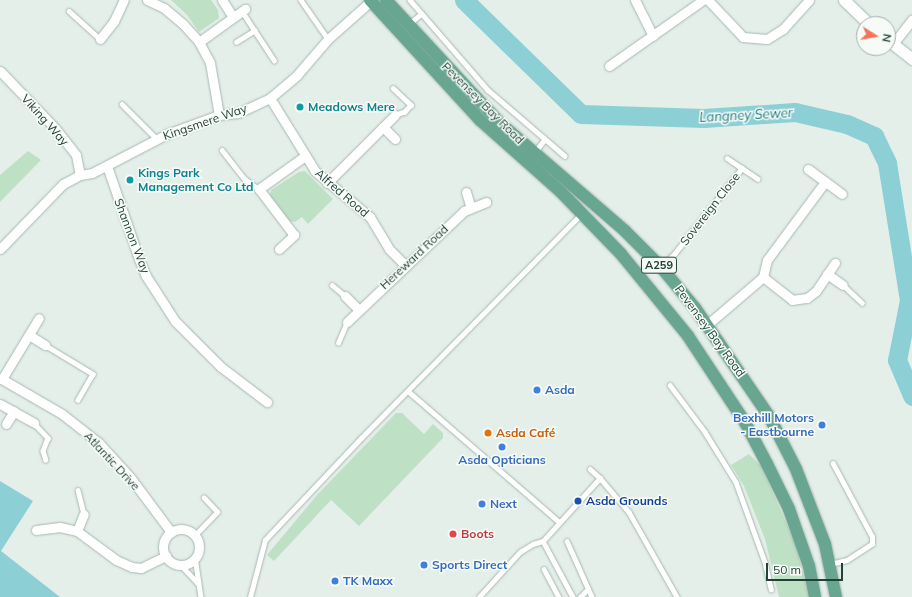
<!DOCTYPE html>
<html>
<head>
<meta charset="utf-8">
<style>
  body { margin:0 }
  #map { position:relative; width:912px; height:597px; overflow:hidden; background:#e5efea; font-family:Mulish,sans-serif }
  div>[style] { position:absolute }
  .green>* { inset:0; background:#bee0c4 }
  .water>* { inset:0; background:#8cd0d5 }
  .river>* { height:19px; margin:-9.5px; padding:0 9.5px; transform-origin:9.5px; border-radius:9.5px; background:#8cd0d5 }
  .roads { filter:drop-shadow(0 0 1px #a7b8b1) drop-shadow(0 0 1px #a7b8b1) }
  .service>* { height:4.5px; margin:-2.25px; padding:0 2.25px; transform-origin:2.25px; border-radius:2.25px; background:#fff }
  .minor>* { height:9px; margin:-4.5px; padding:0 4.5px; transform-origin:4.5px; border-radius:4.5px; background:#fff }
  .minor>.ring { margin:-4.5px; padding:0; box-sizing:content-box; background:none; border:9px solid #fff; border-radius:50% }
  .tertiary>* { height:11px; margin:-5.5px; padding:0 5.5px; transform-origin:5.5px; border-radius:5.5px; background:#fff }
  .primary>* { height:12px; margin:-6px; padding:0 6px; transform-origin:6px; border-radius:6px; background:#69a691 }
  .dots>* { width:11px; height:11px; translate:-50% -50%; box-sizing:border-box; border:2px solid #f6fbf8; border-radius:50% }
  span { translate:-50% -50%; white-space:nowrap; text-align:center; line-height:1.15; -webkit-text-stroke:3px #f6fbf8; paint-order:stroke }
  .shield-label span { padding:1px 3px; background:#f6fbf8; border:1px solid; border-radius:3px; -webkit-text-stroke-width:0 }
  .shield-label { font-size:11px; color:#234237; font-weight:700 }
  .street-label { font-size:12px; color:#234237 }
  .culture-label { font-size:12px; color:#0d838f; font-weight:700 }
  .left { translate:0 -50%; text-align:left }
  .shop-label { font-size:12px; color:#366cbe; font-weight:700 }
  .right { translate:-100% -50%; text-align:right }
  .food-label { font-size:12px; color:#c56008; font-weight:700 }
  .transit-label { font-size:12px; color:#164399; font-weight:700 }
  .health-label { font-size:12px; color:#be3a42; font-weight:700 }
  .water-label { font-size:13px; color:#1a7981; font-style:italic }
  .north { position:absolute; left:856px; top:16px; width:40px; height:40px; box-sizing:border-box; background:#f6fbf8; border:1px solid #a2b1ab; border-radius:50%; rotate:101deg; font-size:11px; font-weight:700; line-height:16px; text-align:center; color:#234237 }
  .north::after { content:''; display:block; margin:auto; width:14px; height:18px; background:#f6745c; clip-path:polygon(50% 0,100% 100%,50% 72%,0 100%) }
  .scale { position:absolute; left:766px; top:563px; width:77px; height:18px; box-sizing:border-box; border:2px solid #234237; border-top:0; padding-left:5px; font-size:12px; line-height:14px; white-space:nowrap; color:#234237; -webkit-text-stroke:3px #f6fbf8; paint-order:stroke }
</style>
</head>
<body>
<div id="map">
  <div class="green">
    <div style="clip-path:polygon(171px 0,211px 0,218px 10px,219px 18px,199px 32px,187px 15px)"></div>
    <div style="clip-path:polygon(28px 151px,41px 160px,0 202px,0 175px)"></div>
    <div style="clip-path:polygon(305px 171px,333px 199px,308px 224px,302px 217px,295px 222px,289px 221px,270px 195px,271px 190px,299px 172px)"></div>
    <div style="clip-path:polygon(396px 413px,402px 413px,424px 434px,433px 424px,443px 433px,443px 438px,359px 526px,331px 500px,274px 561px,267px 555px,317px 495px)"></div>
    <div style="clip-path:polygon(749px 454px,761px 466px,795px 543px,809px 597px,779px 597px,765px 539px,744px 486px,731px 465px)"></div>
  </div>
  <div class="water">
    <div style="clip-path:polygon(0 481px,33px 501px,1px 551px,60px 597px,0 597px)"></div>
  </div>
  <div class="river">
    <div style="left:464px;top:0;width:163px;rotate:44.3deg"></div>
    <div style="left:581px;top:114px;width:123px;rotate:1.9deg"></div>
    <div style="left:704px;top:118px;width:91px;rotate:-3.8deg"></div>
    <div style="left:795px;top:112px;width:53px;rotate:13deg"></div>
    <div style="left:847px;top:124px;width:30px;rotate:24deg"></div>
    <div style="left:874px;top:136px;width:30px;rotate:64deg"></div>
    <div style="left:887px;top:163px;width:139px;rotate:80.9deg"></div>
    <div style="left:909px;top:300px;width:61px;rotate:101.3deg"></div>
    <div style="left:897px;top:360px;width:39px;rotate:67deg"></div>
  </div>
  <div class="roads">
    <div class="service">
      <div style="left:301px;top:0;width:47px;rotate:55.3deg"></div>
      <div style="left:410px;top:0;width:119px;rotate:49.1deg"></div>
      <div style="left:488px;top:90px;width:101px;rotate:40.6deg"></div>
      <div style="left:69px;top:11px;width:42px;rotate:42.1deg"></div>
      <div style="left:242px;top:11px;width:59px;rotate:56.9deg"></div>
      <div style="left:409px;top:24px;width:16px;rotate:-40deg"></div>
      <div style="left:236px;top:42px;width:22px;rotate:-32deg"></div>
      <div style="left:393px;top:88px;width:25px;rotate:43deg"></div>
      <div style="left:411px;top:105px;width:9px;rotate:131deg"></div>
      <div style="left:405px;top:112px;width:10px;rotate:163deg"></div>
      <div style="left:122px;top:104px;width:49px;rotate:45deg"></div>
      <div style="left:222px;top:150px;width:37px;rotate:52deg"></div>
      <div style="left:245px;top:179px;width:17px;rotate:36deg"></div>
      <div style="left:534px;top:153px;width:16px;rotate:-52deg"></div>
      <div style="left:727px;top:158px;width:37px;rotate:34deg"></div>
      <div style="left:662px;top:266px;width:18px;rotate:-45deg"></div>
      <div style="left:675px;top:253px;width:108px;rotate:-51.8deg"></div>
      <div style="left:332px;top:285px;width:17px;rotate:40deg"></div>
      <div style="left:843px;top:285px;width:26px;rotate:43deg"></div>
      <div style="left:338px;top:343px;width:23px;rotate:-67deg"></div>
      <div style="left:45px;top:345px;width:56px;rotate:31.1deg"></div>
      <div style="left:93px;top:374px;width:30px;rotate:120deg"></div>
      <div style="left:670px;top:385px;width:59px;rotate:53.3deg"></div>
      <div style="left:705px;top:432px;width:59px;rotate:58.2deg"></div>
      <div style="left:736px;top:482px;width:85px;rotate:70.1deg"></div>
      <div style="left:765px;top:562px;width:28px;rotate:77deg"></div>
      <div style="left:408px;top:391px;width:200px;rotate:40.9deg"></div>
      <div style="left:34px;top:423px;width:21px;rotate:47deg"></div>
      <div style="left:48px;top:438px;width:14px;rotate:111deg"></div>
      <div style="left:43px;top:451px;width:9px;rotate:72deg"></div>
      <div style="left:590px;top:469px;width:13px;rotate:42deg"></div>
      <div style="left:78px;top:490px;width:25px;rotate:76deg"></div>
      <div style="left:195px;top:535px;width:32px;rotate:-46deg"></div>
      <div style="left:217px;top:512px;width:19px;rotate:-133deg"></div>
      <div style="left:543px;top:541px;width:64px;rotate:61.8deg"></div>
      <div style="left:567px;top:541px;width:61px;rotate:65.9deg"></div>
      <div style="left:195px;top:557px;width:40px;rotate:81.5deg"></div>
      <div style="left:830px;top:564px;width:17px;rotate:-13deg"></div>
      <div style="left:847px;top:560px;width:30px;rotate:-33deg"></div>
      <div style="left:872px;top:544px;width:7px;rotate:-90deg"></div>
      <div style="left:872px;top:537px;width:83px;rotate:-118.1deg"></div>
      <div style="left:181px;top:565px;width:25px;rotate:47deg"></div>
      <div style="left:544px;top:569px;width:32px;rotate:62deg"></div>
      <div style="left:250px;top:597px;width:59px;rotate:-75.3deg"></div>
      <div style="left:265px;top:540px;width:140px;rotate:-46.7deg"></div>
      <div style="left:361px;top:438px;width:315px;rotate:-45.5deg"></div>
      <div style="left:479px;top:597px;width:61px;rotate:-47.7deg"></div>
      <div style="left:520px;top:552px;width:15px;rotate:-32deg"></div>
      <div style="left:533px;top:544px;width:10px;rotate:-17deg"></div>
      <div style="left:543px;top:541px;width:85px;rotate:-47.9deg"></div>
      <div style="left:600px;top:478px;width:45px;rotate:49.5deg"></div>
      <div style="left:629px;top:512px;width:98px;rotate:60.5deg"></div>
      <div style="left:580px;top:597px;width:11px;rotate:-45deg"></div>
    </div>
    <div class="minor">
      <div style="left:147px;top:0;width:19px;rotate:25deg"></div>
      <div style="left:164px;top:8px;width:25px;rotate:40deg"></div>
      <div style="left:183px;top:24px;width:24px;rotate:48deg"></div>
      <div style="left:199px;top:42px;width:24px;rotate:62deg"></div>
      <div style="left:210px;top:63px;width:53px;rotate:80.2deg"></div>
      <div style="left:222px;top:0;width:20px;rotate:57deg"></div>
      <div style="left:635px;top:0;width:40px;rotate:63.4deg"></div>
      <div style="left:708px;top:0;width:51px;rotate:46.6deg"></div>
      <div style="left:743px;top:37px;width:24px;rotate:5deg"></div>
      <div style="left:767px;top:39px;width:19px;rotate:-32deg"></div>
      <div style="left:783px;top:29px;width:39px;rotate:-48deg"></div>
      <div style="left:100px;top:39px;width:23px;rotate:-52deg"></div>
      <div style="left:114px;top:21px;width:23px;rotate:-65deg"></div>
      <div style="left:199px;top:42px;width:57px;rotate:-35.7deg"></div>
      <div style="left:893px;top:44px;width:31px;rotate:-52deg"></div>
      <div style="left:609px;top:66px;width:115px;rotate:-35.1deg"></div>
      <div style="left:0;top:71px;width:79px;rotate:46deg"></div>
      <div style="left:55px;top:128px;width:34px;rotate:52deg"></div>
      <div style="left:76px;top:155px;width:20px;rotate:79deg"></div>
      <div style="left:270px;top:98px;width:86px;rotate:58.3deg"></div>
      <div style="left:315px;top:171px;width:72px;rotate:39.9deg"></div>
      <div style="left:370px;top:217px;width:37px;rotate:59deg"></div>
      <div style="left:389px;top:249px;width:23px;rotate:45deg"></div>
      <div style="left:383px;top:127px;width:17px;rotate:45deg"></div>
      <div style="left:107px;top:166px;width:98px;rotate:71deg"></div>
      <div style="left:139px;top:259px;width:18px;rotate:68deg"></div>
      <div style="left:146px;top:276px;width:54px;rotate:57.2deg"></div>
      <div style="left:175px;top:321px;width:65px;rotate:45deg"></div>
      <div style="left:221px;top:367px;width:58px;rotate:37.3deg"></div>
      <div style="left:808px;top:169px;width:42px;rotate:36.3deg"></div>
      <div style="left:327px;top:183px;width:96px;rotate:-45deg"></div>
      <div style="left:466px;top:192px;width:17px;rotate:73deg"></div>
      <div style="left:0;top:249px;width:91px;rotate:-45.9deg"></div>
      <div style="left:63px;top:184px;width:19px;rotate:-28deg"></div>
      <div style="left:80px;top:175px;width:12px;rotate:-9deg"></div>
      <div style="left:92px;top:173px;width:85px;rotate:-27.5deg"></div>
      <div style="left:167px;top:134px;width:55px;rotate:-20.1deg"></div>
      <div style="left:219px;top:115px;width:19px;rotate:-6deg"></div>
      <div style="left:238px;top:113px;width:35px;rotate:-25deg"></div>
      <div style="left:270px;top:98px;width:35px;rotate:-40deg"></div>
      <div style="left:297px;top:75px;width:48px;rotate:-49.3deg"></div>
      <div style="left:328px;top:39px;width:57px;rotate:-41.5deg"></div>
      <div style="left:279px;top:249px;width:21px;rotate:-43deg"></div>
      <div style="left:294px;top:235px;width:58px;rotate:-127.3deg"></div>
      <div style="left:259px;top:189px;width:57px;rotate:-35.7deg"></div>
      <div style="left:827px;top:274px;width:19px;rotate:35deg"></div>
      <div style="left:763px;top:277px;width:37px;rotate:38deg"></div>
      <div style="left:792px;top:300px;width:15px;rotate:-8deg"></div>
      <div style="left:807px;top:298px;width:11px;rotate:-38deg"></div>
      <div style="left:816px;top:291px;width:34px;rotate:-56deg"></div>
      <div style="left:345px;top:296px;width:20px;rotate:45deg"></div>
      <div style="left:347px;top:322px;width:161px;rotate:-43.5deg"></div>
      <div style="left:464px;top:211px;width:24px;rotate:-22deg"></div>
      <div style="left:708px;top:324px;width:72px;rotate:-40.5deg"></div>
      <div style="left:763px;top:277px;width:17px;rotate:-77deg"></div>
      <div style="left:767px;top:260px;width:97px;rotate:-53.4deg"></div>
      <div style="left:29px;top:335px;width:19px;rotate:32deg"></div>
      <div style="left:0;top:378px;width:72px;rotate:30.1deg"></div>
      <div style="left:62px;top:414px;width:47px;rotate:38.1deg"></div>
      <div style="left:99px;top:443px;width:46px;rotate:47.6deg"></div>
      <div style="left:130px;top:477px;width:69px;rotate:53.3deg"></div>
      <div style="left:2px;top:379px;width:71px;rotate:-58.8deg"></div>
      <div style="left:0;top:404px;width:39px;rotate:29deg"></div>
      <div style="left:6px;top:424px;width:15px;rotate:-58deg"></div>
      <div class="ring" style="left:163px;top:529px;width:27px;height:27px"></div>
      <div style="left:36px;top:530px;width:24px;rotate:-7deg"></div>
      <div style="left:60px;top:527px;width:17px;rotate:13deg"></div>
      <div style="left:77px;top:531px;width:49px;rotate:36.6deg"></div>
      <div style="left:116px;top:560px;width:17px;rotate:24deg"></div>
      <div style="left:132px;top:567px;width:9px;rotate:6deg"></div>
      <div style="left:141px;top:568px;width:28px;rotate:-26deg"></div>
      <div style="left:77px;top:531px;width:18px;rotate:-68deg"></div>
    </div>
    <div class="tertiary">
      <div style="left:844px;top:0;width:35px;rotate:44deg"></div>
      <div style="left:888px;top:40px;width:31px;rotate:38deg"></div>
    </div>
    <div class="primary">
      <div style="left:370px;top:0;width:163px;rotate:47.5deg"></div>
      <div style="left:480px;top:120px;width:108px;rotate:41.6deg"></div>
      <div style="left:561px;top:192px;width:86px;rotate:45.9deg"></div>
      <div style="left:621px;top:254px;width:106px;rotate:50.7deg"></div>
      <div style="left:688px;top:336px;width:105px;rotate:56.6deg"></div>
      <div style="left:746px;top:424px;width:45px;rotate:62.3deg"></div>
      <div style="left:767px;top:464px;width:50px;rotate:63.9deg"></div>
      <div style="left:789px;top:509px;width:60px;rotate:70.7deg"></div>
      <div style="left:809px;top:566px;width:32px;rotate:79deg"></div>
      <div style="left:386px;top:0;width:168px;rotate:47.2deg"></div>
      <div style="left:500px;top:123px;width:165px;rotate:40.8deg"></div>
      <div style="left:625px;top:231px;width:51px;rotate:45deg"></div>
      <div style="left:661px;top:267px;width:53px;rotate:50.3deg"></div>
      <div style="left:695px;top:308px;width:131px;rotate:55.6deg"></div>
      <div style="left:769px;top:416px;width:59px;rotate:63deg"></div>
      <div style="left:796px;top:469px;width:80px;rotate:68.9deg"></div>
      <div style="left:825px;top:544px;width:54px;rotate:78.3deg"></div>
    </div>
  </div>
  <div class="dots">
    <div style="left:300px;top:107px;background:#0f9aa8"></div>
    <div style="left:130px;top:180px;background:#0f9aa8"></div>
    <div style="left:537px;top:390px;background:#3f7fe0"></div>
    <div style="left:822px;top:425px;background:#3f7fe0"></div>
    <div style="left:488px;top:433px;background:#e8710a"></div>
    <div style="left:502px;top:447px;background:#3f7fe0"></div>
    <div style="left:578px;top:501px;background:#1a4fb4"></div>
    <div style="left:482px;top:504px;background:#3f7fe0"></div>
    <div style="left:453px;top:534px;background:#e0444e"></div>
    <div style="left:424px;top:565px;background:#3f7fe0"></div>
    <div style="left:335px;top:581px;background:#3f7fe0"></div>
  </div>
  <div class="shield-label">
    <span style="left:659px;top:265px">A259</span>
  </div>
  <div class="street-label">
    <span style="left:483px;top:103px;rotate:45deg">Pevensey Bay Road</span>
    <span style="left:45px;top:120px;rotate:48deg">Viking Way</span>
    <span style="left:205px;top:122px;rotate:-19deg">Kingsmere Way</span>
    <span style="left:342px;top:193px;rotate:41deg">Alfred Road</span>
    <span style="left:710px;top:209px;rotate:-52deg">Sovereign Close</span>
    <span style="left:132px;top:236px;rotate:69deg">Shannon Way</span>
    <span style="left:414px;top:257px;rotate:-43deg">Hereward Road</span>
    <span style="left:710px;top:331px;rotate:54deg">Pevensey Bay Road</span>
    <span style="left:112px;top:461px;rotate:47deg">Atlantic Drive</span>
  </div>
  <div class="culture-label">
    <span class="left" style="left:308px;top:107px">Meadows Mere</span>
    <span class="left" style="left:138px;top:180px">Kings Park<br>Management Co Ltd</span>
  </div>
  <div class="shop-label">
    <span class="left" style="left:545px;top:390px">Asda</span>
    <span class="right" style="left:814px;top:425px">Bexhill Motors<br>- Eastbourne</span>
    <span style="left:502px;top:460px">Asda Opticians</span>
    <span class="left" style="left:490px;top:504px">Next</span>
    <span class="left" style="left:432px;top:565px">Sports Direct</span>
    <span class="left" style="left:343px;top:581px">TK Maxx</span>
  </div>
  <div class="food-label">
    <span class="left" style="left:496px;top:433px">Asda Café</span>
  </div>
  <div class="transit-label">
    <span class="left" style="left:586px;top:501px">Asda Grounds</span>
  </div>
  <div class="health-label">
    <span class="left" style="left:461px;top:534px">Boots</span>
  </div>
  <div class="water-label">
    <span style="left:746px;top:115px;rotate:-3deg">Langney Sewer</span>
  </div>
  <div class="north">N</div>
  <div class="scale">50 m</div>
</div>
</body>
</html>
